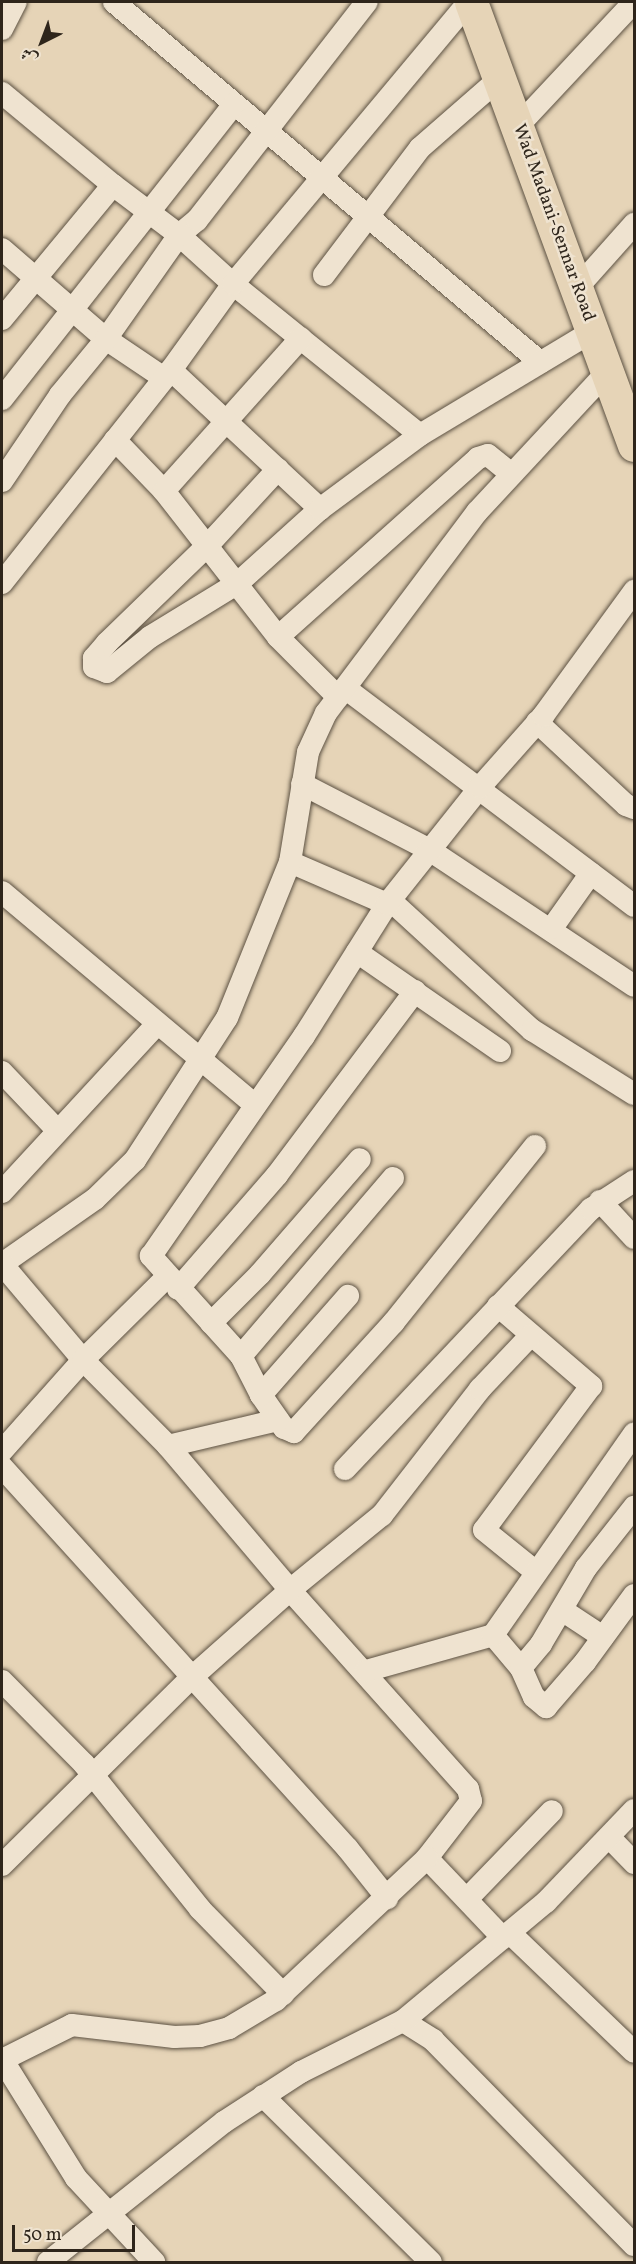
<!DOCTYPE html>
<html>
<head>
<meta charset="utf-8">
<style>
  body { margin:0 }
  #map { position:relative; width:636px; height:2264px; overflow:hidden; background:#e6d4b7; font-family:Vollkorn,Amiri,serif }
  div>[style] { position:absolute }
  .roads { filter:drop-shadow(0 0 2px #5c5142) drop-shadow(0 0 2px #5c5142) }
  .minor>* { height:22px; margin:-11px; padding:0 11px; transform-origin:11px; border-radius:11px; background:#efe3d0 }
  .highway>* { height:33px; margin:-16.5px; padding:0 16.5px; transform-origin:16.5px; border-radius:16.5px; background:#e6d4b7 }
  span { translate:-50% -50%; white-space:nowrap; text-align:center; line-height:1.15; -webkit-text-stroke:5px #efe3d0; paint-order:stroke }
  .street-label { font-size:18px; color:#2e251b }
  .frame { position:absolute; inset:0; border:3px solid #2e251b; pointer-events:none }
  .north { position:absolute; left:12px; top:12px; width:60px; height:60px; -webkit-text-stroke:4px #efe3d0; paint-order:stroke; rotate:222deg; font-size:16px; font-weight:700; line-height:24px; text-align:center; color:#2e251b }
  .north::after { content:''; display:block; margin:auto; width:21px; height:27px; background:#2e251b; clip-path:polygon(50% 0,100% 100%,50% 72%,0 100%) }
  .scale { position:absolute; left:12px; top:2225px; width:123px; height:27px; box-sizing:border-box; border:3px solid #2e251b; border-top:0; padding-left:8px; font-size:18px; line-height:21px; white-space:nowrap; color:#2e251b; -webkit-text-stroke:4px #efe3d0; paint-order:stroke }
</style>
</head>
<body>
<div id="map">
  <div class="roads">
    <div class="minor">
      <div style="left:114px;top:2px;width:558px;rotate:40.2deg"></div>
      <div style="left:2px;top:29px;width:30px;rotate:-63deg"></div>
      <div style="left:2px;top:93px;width:144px;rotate:39.7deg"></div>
      <div style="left:113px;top:185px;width:83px;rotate:37.1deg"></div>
      <div style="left:179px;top:235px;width:73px;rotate:42.2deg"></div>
      <div style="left:233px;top:284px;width:240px;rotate:38.9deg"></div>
      <div style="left:517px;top:127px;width:171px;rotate:-46.9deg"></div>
      <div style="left:2px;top:249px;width:138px;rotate:40.9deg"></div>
      <div style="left:106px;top:339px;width:70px;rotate:33.9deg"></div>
      <div style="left:324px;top:275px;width:159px;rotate:-52.9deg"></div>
      <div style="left:420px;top:148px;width:103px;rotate:-41.1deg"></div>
      <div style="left:577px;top:288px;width:86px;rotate:-48.3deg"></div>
      <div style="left:2px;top:319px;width:174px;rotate:-50.4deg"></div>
      <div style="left:171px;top:370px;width:106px;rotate:-54.2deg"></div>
      <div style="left:233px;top:284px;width:368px;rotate:-50.1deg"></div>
      <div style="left:2px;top:399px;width:374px;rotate:-51.8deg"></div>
      <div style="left:115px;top:440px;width:71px;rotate:46.1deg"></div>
      <div style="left:164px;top:491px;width:185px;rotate:52deg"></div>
      <div style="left:278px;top:637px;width:85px;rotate:45deg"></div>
      <div style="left:278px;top:469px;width:103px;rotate:132.6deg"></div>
      <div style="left:208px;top:545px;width:141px;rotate:135.9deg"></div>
      <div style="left:107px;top:643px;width:20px;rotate:131deg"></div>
      <div style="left:94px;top:658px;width:9px;rotate:90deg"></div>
      <div style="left:94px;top:667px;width:14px;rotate:21deg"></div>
      <div style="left:107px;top:672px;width:55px;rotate:-39.1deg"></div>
      <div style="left:150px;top:637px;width:103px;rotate:-31.5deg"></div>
      <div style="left:238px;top:583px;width:110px;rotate:-42.1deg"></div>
      <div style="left:2px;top:481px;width:104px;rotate:-56deg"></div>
      <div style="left:60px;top:395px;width:72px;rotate:-50.6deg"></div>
      <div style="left:106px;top:339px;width:127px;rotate:-54.9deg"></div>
      <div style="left:179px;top:235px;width:23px;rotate:-40deg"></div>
      <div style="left:197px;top:220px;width:276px;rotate:-52.1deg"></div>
      <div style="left:164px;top:491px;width:205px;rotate:-48.2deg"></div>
      <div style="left:2px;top:583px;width:272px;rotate:-51.6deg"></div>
      <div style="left:171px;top:370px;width:204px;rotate:43deg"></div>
      <div style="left:320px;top:509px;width:124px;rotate:-36.5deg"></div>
      <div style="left:420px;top:435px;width:202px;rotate:-31deg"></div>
      <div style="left:278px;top:637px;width:268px;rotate:-41.8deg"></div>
      <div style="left:478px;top:458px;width:10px;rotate:-17deg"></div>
      <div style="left:488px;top:455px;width:28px;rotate:39deg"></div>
      <div style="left:345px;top:688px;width:362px;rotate:37deg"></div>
      <div style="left:537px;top:722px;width:122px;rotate:43deg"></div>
      <div style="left:626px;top:805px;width:9px;rotate:21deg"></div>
      <div style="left:302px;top:784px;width:142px;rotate:27.3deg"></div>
      <div style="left:428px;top:849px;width:247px;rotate:33.6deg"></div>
      <div style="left:290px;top:862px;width:106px;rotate:23.4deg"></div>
      <div style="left:2px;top:892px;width:331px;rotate:40.1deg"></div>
      <div style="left:390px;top:900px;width:193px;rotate:42.5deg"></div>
      <div style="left:532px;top:1030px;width:120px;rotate:32.1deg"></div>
      <div style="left:552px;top:928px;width:67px;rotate:-54.7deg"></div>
      <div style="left:357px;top:952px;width:174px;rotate:34.7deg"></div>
      <div style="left:2px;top:1072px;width:81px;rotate:46.5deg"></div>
      <div style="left:535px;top:1146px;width:226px;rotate:128.7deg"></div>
      <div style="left:394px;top:1322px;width:149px;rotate:132.3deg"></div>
      <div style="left:294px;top:1432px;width:11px;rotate:-158deg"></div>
      <div style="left:284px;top:1428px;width:40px;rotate:-124.9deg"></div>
      <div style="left:261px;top:1395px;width:44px;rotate:-117.1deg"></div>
      <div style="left:241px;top:1356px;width:135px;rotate:-132deg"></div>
      <div style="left:151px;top:1256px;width:268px;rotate:-55.2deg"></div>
      <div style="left:304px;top:1036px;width:156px;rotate:-57.8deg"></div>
      <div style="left:387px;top:904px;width:149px;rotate:-51.5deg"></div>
      <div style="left:480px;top:787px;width:95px;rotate:-48.4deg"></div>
      <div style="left:543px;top:716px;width:155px;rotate:-53.9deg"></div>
      <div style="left:2px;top:1192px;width:227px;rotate:-47.3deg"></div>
      <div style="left:600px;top:1201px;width:50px;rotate:47.4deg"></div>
      <div style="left:2px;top:1264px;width:113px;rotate:-35deg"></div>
      <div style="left:95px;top:1199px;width:56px;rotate:-44.3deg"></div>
      <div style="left:135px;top:1160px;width:169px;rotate:-57.1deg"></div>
      <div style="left:227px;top:1018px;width:168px;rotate:-68deg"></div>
      <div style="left:290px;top:862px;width:111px;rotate:-80.7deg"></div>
      <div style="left:308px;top:752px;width:43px;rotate:-65.2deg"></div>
      <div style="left:326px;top:713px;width:251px;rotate:-53.1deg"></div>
      <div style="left:477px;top:512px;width:194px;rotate:-47.1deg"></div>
      <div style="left:2px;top:1264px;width:126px;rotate:49.8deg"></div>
      <div style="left:83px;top:1360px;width:121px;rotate:45.3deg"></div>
      <div style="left:168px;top:1446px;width:189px;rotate:49.7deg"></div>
      <div style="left:290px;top:1590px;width:267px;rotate:48.2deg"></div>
      <div style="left:468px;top:1789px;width:12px;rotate:76deg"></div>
      <div style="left:471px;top:1801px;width:72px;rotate:127.7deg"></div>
      <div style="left:427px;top:1858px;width:110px;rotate:46.5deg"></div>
      <div style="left:178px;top:1289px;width:151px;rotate:-49deg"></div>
      <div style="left:277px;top:1175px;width:230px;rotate:-53.1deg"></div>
      <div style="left:498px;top:1306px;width:123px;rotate:40.7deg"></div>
      <div style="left:591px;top:1386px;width:179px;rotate:126.6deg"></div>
      <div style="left:484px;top:1530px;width:67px;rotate:38.9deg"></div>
      <div style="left:211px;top:1323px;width:69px;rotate:-45deg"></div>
      <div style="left:260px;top:1274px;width:152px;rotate:-49deg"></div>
      <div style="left:241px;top:1356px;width:234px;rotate:-49.5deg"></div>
      <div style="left:261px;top:1395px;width:132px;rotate:-48.7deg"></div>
      <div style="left:168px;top:1446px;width:113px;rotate:-13.3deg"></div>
      <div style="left:2px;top:1451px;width:122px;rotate:-48.3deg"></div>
      <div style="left:83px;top:1360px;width:118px;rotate:-44.7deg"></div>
      <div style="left:2px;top:1467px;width:515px;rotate:47.83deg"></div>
      <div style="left:348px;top:1849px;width:63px;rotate:51.5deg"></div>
      <div style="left:345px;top:1469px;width:358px;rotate:-46.6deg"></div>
      <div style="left:591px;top:1209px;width:51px;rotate:-33.1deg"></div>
      <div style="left:562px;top:1610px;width:49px;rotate:33.4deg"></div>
      <div style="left:493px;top:1635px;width:43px;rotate:49.7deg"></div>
      <div style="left:521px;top:1668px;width:32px;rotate:66deg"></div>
      <div style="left:534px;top:1697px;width:16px;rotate:40deg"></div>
      <div style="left:546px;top:1707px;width:60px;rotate:-49.1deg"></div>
      <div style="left:585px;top:1662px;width:83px;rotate:-53.8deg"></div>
      <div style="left:521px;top:1668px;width:31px;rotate:-50deg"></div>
      <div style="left:541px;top:1644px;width:88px;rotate:-59.4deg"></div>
      <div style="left:586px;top:1568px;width:78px;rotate:-51.8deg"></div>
      <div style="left:366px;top:1671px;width:132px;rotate:-15.8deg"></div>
      <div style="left:493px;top:1635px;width:246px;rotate:-55deg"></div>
      <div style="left:2px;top:1681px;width:117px;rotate:45.3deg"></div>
      <div style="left:84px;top:1764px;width:186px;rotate:51.3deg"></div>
      <div style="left:200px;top:1909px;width:119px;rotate:45.7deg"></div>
      <div style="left:610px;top:1838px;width:35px;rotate:46deg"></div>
      <div style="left:2px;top:1865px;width:266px;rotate:-44.7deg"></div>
      <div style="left:191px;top:1678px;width:132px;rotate:-41.6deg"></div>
      <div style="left:290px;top:1590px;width:119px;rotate:-39.2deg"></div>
      <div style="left:382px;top:1515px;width:160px;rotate:-52.1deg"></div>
      <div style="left:480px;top:1389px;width:74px;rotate:-46.6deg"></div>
      <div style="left:467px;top:1899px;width:122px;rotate:-46deg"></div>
      <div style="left:511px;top:1934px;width:170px;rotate:43.8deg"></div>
      <div style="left:403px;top:2021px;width:36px;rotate:32deg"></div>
      <div style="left:433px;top:2040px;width:287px;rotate:45.6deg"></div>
      <div style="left:2px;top:2059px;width:140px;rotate:58.1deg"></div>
      <div style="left:76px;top:2178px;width:115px;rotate:47.1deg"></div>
      <div style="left:2px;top:2060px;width:78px;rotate:-26.6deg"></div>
      <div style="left:72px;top:2025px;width:103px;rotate:6.7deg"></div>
      <div style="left:174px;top:2037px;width:26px;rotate:-2deg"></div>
      <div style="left:200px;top:2036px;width:30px;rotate:-15deg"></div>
      <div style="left:229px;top:2028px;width:55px;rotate:-30.8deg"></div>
      <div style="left:276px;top:2000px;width:207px;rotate:-43.2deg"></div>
      <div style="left:263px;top:2096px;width:236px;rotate:44.7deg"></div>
      <div style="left:48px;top:2262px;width:225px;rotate:-38.5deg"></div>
      <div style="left:224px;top:2122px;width:92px;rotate:-33deg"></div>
      <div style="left:301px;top:2072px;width:114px;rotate:-26.6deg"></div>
      <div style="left:403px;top:2021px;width:186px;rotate:-39.8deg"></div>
      <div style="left:546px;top:1902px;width:127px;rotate:-46.3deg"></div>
    </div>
    <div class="highway">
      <div style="left:471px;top:2px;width:472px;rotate:69.8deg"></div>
    </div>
  </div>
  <div class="street-label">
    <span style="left:553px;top:223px;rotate:70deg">Wad Madani-Sennar Road</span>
  </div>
  <div class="frame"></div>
  <div class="north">ش</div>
  <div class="scale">50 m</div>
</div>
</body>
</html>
